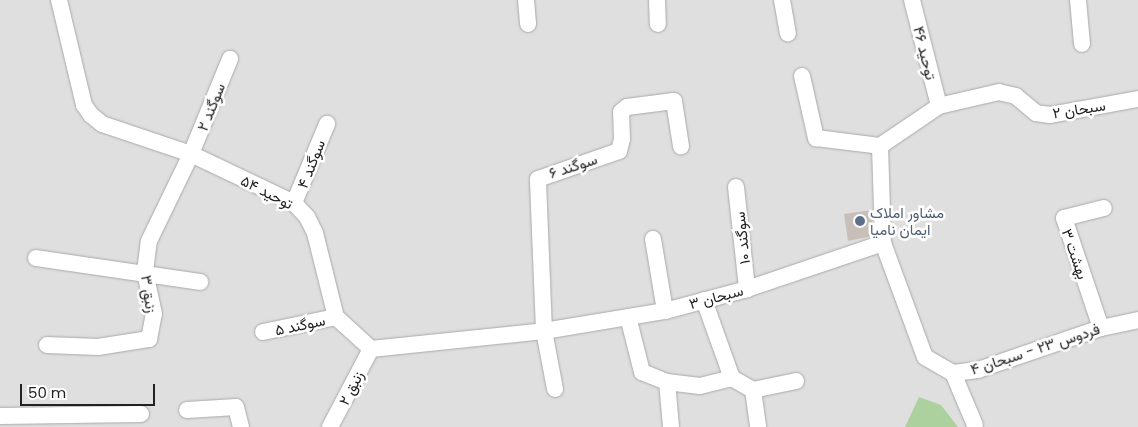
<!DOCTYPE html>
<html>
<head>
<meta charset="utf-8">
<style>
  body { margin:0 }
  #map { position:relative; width:1138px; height:427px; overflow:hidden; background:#f2efe9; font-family:Poppins,Vazirmatn,sans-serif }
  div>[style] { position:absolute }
  .residential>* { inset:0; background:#e0dfdf }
  .forest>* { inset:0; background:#add19e }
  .building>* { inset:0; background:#c7bfb8 }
  .roads { filter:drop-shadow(0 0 1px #a9a9a9) drop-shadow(0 0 1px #a9a9a9) }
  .minor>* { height:16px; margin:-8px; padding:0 8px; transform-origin:8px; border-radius:8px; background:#fff }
  .dots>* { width:14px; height:14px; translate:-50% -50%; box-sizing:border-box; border:2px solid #fff; border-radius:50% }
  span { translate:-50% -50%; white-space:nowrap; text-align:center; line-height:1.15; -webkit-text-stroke:5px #fff; paint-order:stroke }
  .street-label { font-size:15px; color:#222 }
  .service-label { font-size:15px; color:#4e5e75 }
  .left { translate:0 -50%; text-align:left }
  .scale { position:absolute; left:20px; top:384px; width:135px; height:22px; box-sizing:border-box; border:2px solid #222; border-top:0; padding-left:6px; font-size:15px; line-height:18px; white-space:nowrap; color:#222; -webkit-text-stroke:4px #fff; paint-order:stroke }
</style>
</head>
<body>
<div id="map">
  <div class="residential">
    <div style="clip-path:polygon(0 0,1138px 0,1138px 427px,0 427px)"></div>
  </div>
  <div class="forest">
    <div style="clip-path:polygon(919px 397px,941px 405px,958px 427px,905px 427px)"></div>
  </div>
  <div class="building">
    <div style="clip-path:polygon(872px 210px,873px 236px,848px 241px,844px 214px)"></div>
  </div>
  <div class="roads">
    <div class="minor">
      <div style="left:59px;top:0;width:108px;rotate:76.6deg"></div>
      <div style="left:84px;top:105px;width:12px;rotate:55deg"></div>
      <div style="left:91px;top:115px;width:14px;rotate:39deg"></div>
      <div style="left:102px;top:124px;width:94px;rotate:18.6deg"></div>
      <div style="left:191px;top:154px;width:114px;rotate:25.4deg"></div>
      <div style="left:294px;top:203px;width:19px;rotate:47deg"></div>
      <div style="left:307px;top:217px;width:18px;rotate:63deg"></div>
      <div style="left:315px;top:233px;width:87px;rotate:76deg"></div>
      <div style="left:336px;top:317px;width:47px;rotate:42.4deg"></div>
      <div style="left:371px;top:349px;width:174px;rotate:-5.9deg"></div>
      <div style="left:544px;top:331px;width:123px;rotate:-9.4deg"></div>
      <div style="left:665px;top:311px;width:85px;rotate:-15deg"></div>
      <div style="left:747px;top:289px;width:144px;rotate:-18.7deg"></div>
      <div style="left:526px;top:0;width:24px;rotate:85deg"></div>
      <div style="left:657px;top:0;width:24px;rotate:88deg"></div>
      <div style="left:782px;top:0;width:34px;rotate:80deg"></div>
      <div style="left:912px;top:0;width:109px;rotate:75.7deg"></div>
      <div style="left:1078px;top:0;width:44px;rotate:84.8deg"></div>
      <div style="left:802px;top:76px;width:64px;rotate:77.3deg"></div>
      <div style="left:816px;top:138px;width:64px;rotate:7.1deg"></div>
      <div style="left:1138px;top:99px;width:89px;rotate:169.7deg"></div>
      <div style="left:1050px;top:115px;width:14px;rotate:-172deg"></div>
      <div style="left:1036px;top:113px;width:26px;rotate:-140deg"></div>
      <div style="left:1016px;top:96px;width:17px;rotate:-167deg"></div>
      <div style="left:999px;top:92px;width:62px;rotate:166.9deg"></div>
      <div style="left:939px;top:106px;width:71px;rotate:145.9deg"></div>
      <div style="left:880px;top:146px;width:97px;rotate:88.2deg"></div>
      <div style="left:883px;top:243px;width:121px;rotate:69.8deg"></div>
      <div style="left:925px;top:357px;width:32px;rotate:30deg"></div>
      <div style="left:953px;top:373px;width:25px;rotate:-7deg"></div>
      <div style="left:978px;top:370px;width:130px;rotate:-18.9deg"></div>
      <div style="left:1101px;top:328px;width:38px;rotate:-12deg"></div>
      <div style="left:736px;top:187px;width:103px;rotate:83.8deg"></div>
      <div style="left:294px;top:203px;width:86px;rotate:-67.3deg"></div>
      <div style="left:653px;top:239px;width:73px;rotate:80.5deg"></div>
      <div style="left:36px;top:258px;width:166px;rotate:8.3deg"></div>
      <div style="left:704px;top:300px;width:83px;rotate:70.3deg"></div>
      <div style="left:628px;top:317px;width:57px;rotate:75.7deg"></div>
      <div style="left:642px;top:372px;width:27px;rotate:22deg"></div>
      <div style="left:667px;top:382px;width:33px;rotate:7deg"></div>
      <div style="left:700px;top:386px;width:33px;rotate:-14deg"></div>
      <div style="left:732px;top:378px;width:24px;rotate:30deg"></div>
      <div style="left:753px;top:390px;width:44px;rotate:-11.8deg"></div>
      <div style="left:1101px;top:328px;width:116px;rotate:-108.6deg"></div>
      <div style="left:1064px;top:218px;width:41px;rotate:-14deg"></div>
      <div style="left:263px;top:332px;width:75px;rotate:-11.6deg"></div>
      <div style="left:47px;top:345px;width:51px;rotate:2.2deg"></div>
      <div style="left:98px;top:347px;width:52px;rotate:-8.9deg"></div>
      <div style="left:149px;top:339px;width:25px;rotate:-79deg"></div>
      <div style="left:154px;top:314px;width:43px;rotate:-102.1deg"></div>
      <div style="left:145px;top:272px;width:31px;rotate:-83deg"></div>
      <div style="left:149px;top:241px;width:97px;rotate:-64.2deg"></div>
      <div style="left:191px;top:154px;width:103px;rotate:-67.7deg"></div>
      <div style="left:953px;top:373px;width:56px;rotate:67.1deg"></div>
      <div style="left:667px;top:382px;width:45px;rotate:84.9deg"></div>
      <div style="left:555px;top:389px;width:59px;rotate:-100.7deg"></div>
      <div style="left:544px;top:331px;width:152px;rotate:-92.3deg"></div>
      <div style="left:538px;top:179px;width:86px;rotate:-19.1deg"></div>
      <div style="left:619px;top:151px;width:12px;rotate:-76deg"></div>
      <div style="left:622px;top:139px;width:27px;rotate:-92deg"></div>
      <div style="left:621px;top:112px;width:8px;rotate:-40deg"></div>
      <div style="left:627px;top:107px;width:47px;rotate:-7.3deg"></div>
      <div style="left:674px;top:101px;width:46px;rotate:81.2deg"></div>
      <div style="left:753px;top:390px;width:37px;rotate:82deg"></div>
      <div style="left:187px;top:410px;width:49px;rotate:-3.5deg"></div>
      <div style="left:236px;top:407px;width:21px;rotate:76deg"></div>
      <div style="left:0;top:416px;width:141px;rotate:-0.8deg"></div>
      <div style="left:330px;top:427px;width:88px;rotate:-62.3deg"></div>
    </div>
  </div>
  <div class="dots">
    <div style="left:860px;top:221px;background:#5c6f8a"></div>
  </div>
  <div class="street-label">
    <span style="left:925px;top:53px;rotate:76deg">توحید ۴۶</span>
    <span style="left:211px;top:107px;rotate:-68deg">سوگند ۲</span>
    <span style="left:1079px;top:109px;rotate:-9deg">سبحان ۲</span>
    <span style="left:311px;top:164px;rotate:-68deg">سوگند ۴</span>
    <span style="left:573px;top:166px;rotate:-18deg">سوگند ۶</span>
    <span style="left:267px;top:192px;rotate:27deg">توحید ۵۴</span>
    <span style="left:742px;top:238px;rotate:-96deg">سوگند ۱۰</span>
    <span style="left:1075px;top:254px;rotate:71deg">بهشت ۳</span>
    <span style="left:149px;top:294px;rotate:82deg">زنبق ۳</span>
    <span style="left:716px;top:297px;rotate:-15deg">سبحان ۳</span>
    <span style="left:300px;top:325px;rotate:-12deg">سوگند ۵</span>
    <span style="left:1035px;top:349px;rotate:-18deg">فردوس ۲۳ - سبحان ۴</span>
    <span style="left:351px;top:388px;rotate:-63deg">زنبق ۲</span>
  </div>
  <div class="service-label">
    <span class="left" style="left:870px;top:221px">مشاور املاک<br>ایمان نامیا</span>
  </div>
  <div class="scale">50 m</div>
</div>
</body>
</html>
